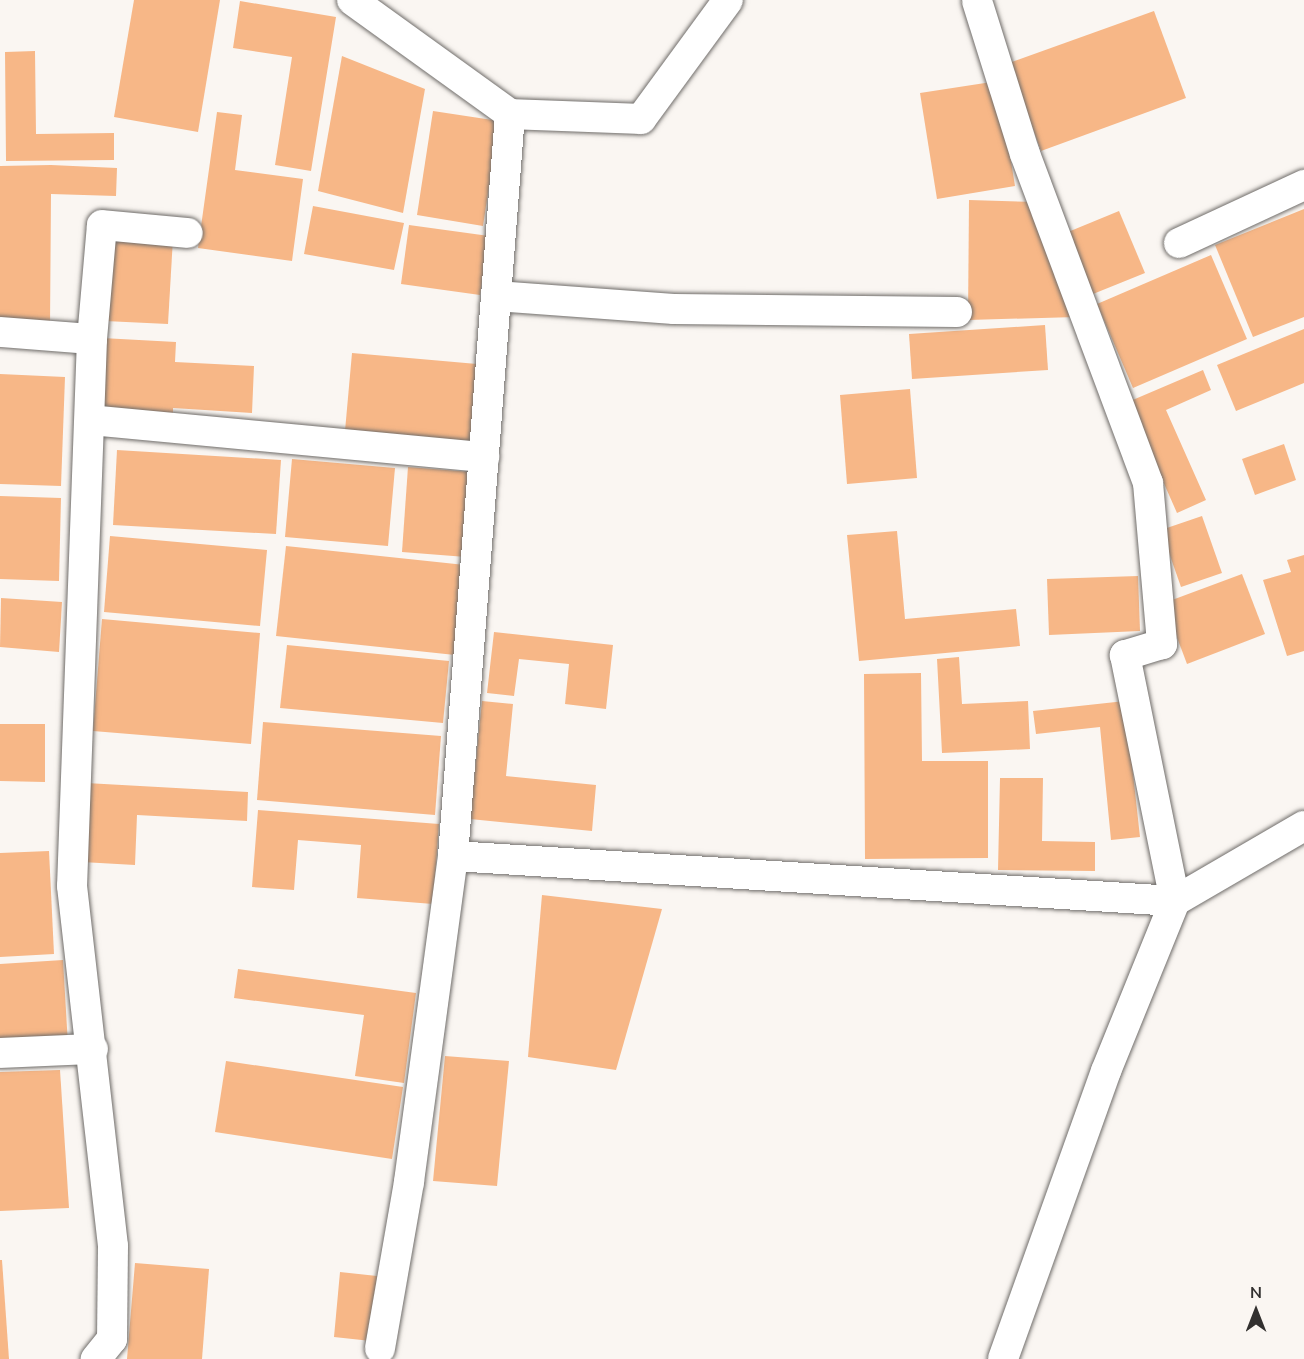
<!DOCTYPE html>
<html>
<head>
<meta charset="utf-8">
<style>
  body { margin:0 }
  #map { position:relative; width:1304px; height:1359px; overflow:hidden; background:#faf6f2; font-family:"Nunito Sans",sans-serif }
  div>[style] { position:absolute }
  .building>* { inset:0; background:#f7b787 }
  .roads { filter:drop-shadow(0 0 2px #706d6a) drop-shadow(0 0 2px #706d6a) }
  .minor>* { height:30px; margin:-15px; padding:0 15px; transform-origin:15px; border-radius:15px; background:#fff }
  span { translate:-50% -50%; white-space:nowrap; text-align:center; line-height:1.15; -webkit-text-stroke:5px #faf6f2; paint-order:stroke }
  .north { position:absolute; left:1226px; top:1281px; width:60px; height:60px; -webkit-text-stroke:4px #faf6f2; paint-order:stroke; rotate:0deg; font-size:16px; font-weight:700; line-height:24px; text-align:center; color:#32302f }
  .north::after { content:''; display:block; margin:auto; width:21px; height:27px; background:#32302f; clip-path:polygon(50% 0,100% 100%,50% 72%,0 100%) }
</style>
</head>
<body>
<div id="map">
  <div class="building">
    <div style="clip-path:polygon(134px 0,220px 0,198px 132px,114px 117px)"></div>
    <div style="clip-path:polygon(240px 1px,336px 17px,311px 171px,275px 165px,292px 57px,233px 48px)"></div>
    <div style="clip-path:polygon(1154px 11px,1186px 98px,1041px 151px,1009px 63px)"></div>
    <div style="clip-path:polygon(35px 51px,36px 134px,114px 133px,114px 160px,6px 161px,5px 52px)"></div>
    <div style="clip-path:polygon(342px 56px,425px 89px,403px 213px,318px 191px)"></div>
    <div style="clip-path:polygon(998px 81px,1015px 186px,937px 199px,920px 93px)"></div>
    <div style="clip-path:polygon(433px 111px,499px 121px,483px 226px,417px 215px)"></div>
    <div style="clip-path:polygon(217px 112px,242px 115px,235px 170px,303px 179px,292px 261px,198px 248px)"></div>
    <div style="clip-path:polygon(51px 165px,117px 168px,116px 196px,51px 194px,50px 328px,0 328px,0 166px)"></div>
    <div style="clip-path:polygon(969px 200px,1037px 202px,1076px 317px,968px 320px)"></div>
    <div style="clip-path:polygon(313px 206px,404px 223px,394px 270px,304px 254px)"></div>
    <div style="clip-path:polygon(1304px 209px,1304px 317px,1253px 337px,1215px 245px)"></div>
    <div style="clip-path:polygon(1119px 211px,1145px 273px,1093px 294px,1068px 232px)"></div>
    <div style="clip-path:polygon(409px 225px,489px 236px,480px 295px,401px 284px)"></div>
    <div style="clip-path:polygon(109px 235px,173px 238px,168px 324px,105px 321px)"></div>
    <div style="clip-path:polygon(1211px 255px,1247px 339px,1133px 388px,1097px 304px)"></div>
    <div style="clip-path:polygon(1045px 325px,1048px 370px,912px 379px,909px 334px)"></div>
    <div style="clip-path:polygon(1304px 329px,1304px 383px,1236px 411px,1217px 365px)"></div>
    <div style="clip-path:polygon(102px 338px,176px 342px,175px 362px,254px 366px,252px 413px,173px 408px,173px 418px,98px 414px)"></div>
    <div style="clip-path:polygon(352px 353px,477px 364px,470px 441px,345px 431px)"></div>
    <div style="clip-path:polygon(1203px 370px,1211px 390px,1166px 410px,1206px 500px,1177px 513px,1128px 402px)"></div>
    <div style="clip-path:polygon(0 374px,65px 377px,61px 486px,0 484px)"></div>
    <div style="clip-path:polygon(910px 389px,917px 478px,847px 484px,840px 395px)"></div>
    <div style="clip-path:polygon(1284px 444px,1296px 480px,1255px 495px,1242px 459px)"></div>
    <div style="clip-path:polygon(117px 450px,281px 460px,276px 534px,113px 525px)"></div>
    <div style="clip-path:polygon(292px 459px,395px 468px,388px 546px,285px 537px)"></div>
    <div style="clip-path:polygon(408px 467px,472px 472px,466px 557px,402px 552px)"></div>
    <div style="clip-path:polygon(0 496px,61px 498px,59px 581px,0 579px)"></div>
    <div style="clip-path:polygon(1202px 516px,1222px 573px,1181px 587px,1161px 530px)"></div>
    <div style="clip-path:polygon(897px 531px,905px 619px,1016px 609px,1020px 646px,859px 661px,847px 535px)"></div>
    <div style="clip-path:polygon(110px 536px,267px 550px,260px 626px,104px 612px)"></div>
    <div style="clip-path:polygon(286px 546px,465px 565px,455px 655px,276px 636px)"></div>
    <div style="clip-path:polygon(1304px 555px,1304px 651px,1287px 656px,1263px 580px,1291px 572px,1287px 560px)"></div>
    <div style="clip-path:polygon(1242px 574px,1265px 634px,1187px 664px,1164px 603px)"></div>
    <div style="clip-path:polygon(1138px 576px,1140px 631px,1049px 635px,1047px 579px)"></div>
    <div style="clip-path:polygon(1px 598px,62px 602px,59px 652px,0 647px)"></div>
    <div style="clip-path:polygon(102px 619px,260px 633px,251px 744px,93px 731px)"></div>
    <div style="clip-path:polygon(494px 632px,613px 645px,606px 709px,565px 704px,569px 664px,519px 659px,514px 696px,487px 693px)"></div>
    <div style="clip-path:polygon(287px 645px,449px 661px,443px 723px,280px 708px)"></div>
    <div style="clip-path:polygon(959px 657px,962px 704px,1028px 701px,1030px 749px,942px 753px,937px 659px)"></div>
    <div style="clip-path:polygon(921px 673px,922px 761px,988px 761px,988px 858px,865px 859px,864px 674px)"></div>
    <div style="clip-path:polygon(482px 701px,513px 704px,506px 776px,596px 785px,592px 831px,470px 819px)"></div>
    <div style="clip-path:polygon(1125px 701px,1140px 837px,1111px 840px,1100px 727px,1036px 734px,1033px 711px)"></div>
    <div style="clip-path:polygon(263px 722px,441px 736px,435px 815px,257px 800px)"></div>
    <div style="clip-path:polygon(0 724px,45px 724px,45px 782px,0 781px)"></div>
    <div style="clip-path:polygon(1000px 778px,1043px 778px,1042px 841px,1095px 842px,1095px 871px,998px 870px)"></div>
    <div style="clip-path:polygon(86px 783px,248px 792px,247px 821px,137px 815px,135px 865px,82px 862px)"></div>
    <div style="clip-path:polygon(258px 810px,439px 824px,433px 904px,357px 898px,361px 845px,298px 840px,294px 890px,252px 887px)"></div>
    <div style="clip-path:polygon(49px 851px,54px 954px,0 957px,0 853px)"></div>
    <div style="clip-path:polygon(542px 895px,662px 909px,616px 1070px,528px 1057px)"></div>
    <div style="clip-path:polygon(63px 960px,68px 1045px,0 1049px,0 964px)"></div>
    <div style="clip-path:polygon(238px 969px,416px 993px,404px 1083px,355px 1076px,364px 1015px,234px 998px)"></div>
    <div style="clip-path:polygon(445px 1056px,509px 1061px,497px 1186px,433px 1181px)"></div>
    <div style="clip-path:polygon(226px 1061px,403px 1087px,392px 1159px,215px 1132px)"></div>
    <div style="clip-path:polygon(60px 1070px,69px 1208px,0 1211px,0 1072px)"></div>
    <div style="clip-path:polygon(0 1260px,2px 1260px,9px 1359px,0 1359px)"></div>
    <div style="clip-path:polygon(135px 1263px,209px 1269px,202px 1359px,127px 1359px)"></div>
    <div style="clip-path:polygon(340px 1272px,377px 1276px,371px 1341px,334px 1337px)"></div>
  </div>
  <div class="roads">
    <div class="minor">
      <div style="left:352px;top:0;width:195px;rotate:35.8deg"></div>
      <div style="left:510px;top:114px;width:744px;rotate:94.39deg"></div>
      <div style="left:453px;top:856px;width:329px;rotate:97.7deg"></div>
      <div style="left:409px;top:1182px;width:169px;rotate:99.9deg"></div>
      <div style="left:977px;top:1px;width:160px;rotate:72.6deg"></div>
      <div style="left:1025px;top:154px;width:351px;rotate:69.5deg"></div>
      <div style="left:1148px;top:483px;width:162px;rotate:85deg"></div>
      <div style="left:1162px;top:644px;width:39px;rotate:163deg"></div>
      <div style="left:1125px;top:655px;width:251px;rotate:78.5deg"></div>
      <div style="left:1175px;top:901px;width:183px;rotate:112.1deg"></div>
      <div style="left:1106px;top:1071px;width:306px;rotate:109.7deg"></div>
      <div style="left:510px;top:114px;width:131px;rotate:2.2deg"></div>
      <div style="left:641px;top:119px;width:147px;rotate:-53.8deg"></div>
      <div style="left:1179px;top:243px;width:138px;rotate:-24.9deg"></div>
      <div style="left:496px;top:296px;width:178px;rotate:4.2deg"></div>
      <div style="left:674px;top:309px;width:283px;rotate:0.6deg"></div>
      <div style="left:0;top:332px;width:92px;rotate:4.4deg"></div>
      <div style="left:92px;top:339px;width:547px;rotate:92.09deg"></div>
      <div style="left:72px;top:886px;width:362px;rotate:83.5deg"></div>
      <div style="left:113px;top:1246px;width:93px;rotate:90.6deg"></div>
      <div style="left:112px;top:1339px;width:26px;rotate:129deg"></div>
      <div style="left:92px;top:339px;width:114px;rotate:-85deg"></div>
      <div style="left:102px;top:225px;width:86px;rotate:5.3deg"></div>
      <div style="left:90px;top:420px;width:396px;rotate:5.4deg"></div>
      <div style="left:453px;top:856px;width:723px;rotate:3.57deg"></div>
      <div style="left:1175px;top:901px;width:149px;rotate:-30.2deg"></div>
      <div style="left:0;top:1053px;width:93px;rotate:-2.5deg"></div>
    </div>
  </div>
  <div class="north">N</div>
</div>
</body>
</html>
